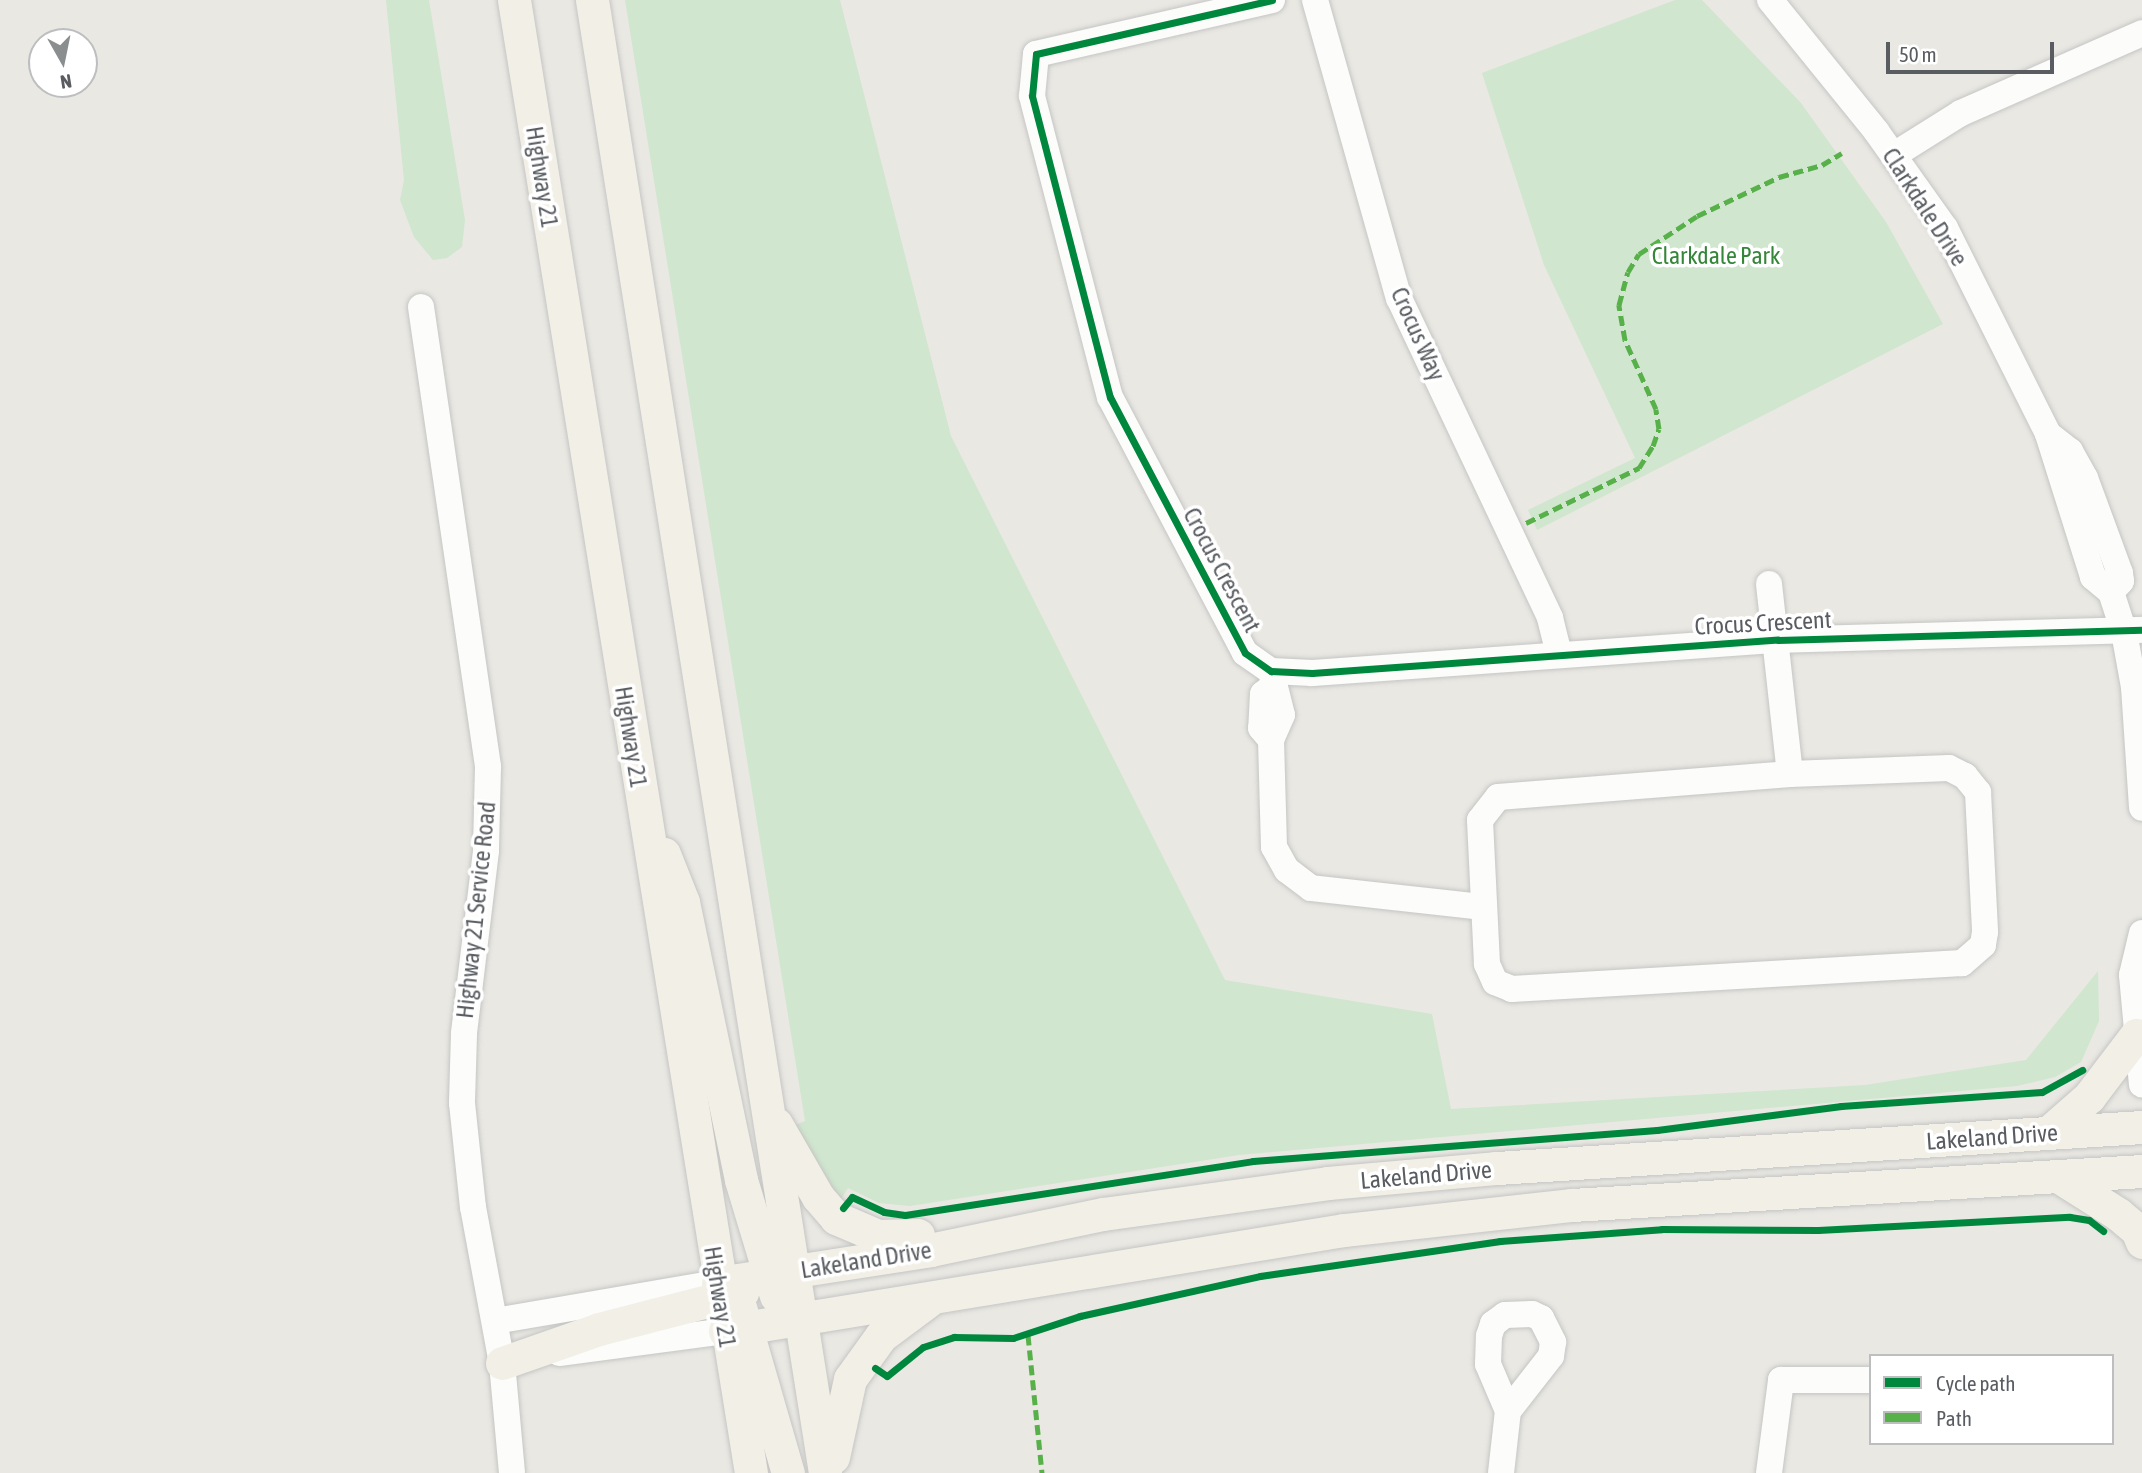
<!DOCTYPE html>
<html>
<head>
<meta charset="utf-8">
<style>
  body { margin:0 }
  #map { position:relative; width:2142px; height:1473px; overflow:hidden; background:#e9e8e3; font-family:"Asap Condensed",sans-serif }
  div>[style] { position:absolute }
  .green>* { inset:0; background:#d0e6ce }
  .roads { filter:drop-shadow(0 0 2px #c5c5c4) drop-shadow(0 0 2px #c5c5c4) }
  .minor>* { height:26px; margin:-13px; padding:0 13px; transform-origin:13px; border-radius:13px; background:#fcfcfb }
  .major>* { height:33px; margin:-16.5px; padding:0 16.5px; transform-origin:16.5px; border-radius:16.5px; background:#f2f0e6 }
  .quiet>* { height:5px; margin-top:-2.5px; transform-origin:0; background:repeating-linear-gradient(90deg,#58b04a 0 10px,transparent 0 15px) }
  .cycleway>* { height:7px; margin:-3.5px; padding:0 3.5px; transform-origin:3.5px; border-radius:3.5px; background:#00873e }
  span { translate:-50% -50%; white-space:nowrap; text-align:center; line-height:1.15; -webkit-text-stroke:7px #fff; paint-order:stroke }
  .street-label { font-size:24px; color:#595d62 }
  .park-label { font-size:24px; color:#348639 }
  .legend { position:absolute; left:1869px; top:1354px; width:245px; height:91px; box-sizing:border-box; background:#fff; border:2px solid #bdbec0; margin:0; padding:9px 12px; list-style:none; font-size:21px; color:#595d62 }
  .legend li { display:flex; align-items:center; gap:14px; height:35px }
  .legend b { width:35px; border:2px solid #bdbec0 }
  .north { position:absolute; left:28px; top:28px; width:70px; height:70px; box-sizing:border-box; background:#fff; border:2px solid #bdbec0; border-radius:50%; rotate:171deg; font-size:19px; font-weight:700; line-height:28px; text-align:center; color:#595d62 }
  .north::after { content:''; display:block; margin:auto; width:24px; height:32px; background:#8b8e8f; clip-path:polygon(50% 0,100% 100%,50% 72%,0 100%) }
  .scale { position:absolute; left:1886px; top:42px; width:168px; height:32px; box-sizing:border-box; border:4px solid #595d62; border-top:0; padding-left:9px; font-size:21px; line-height:24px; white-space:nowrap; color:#595d62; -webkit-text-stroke:5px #fff; paint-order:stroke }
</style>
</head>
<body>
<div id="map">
  <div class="green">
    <div style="clip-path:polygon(386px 0,429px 0,465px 220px,462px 247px,447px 258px,433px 260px,414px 237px,400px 200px,404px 180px)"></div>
    <div style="clip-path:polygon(625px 0,840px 0,951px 436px,1225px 980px,1432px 1014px,1451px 1109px,1865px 1085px,2026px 1060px,2098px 971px,2099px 1021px,2081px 1062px,2055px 1077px,2017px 1086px,1239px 1155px,910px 1206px,879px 1203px,848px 1188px,841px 1199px,833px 1200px,793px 1126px,805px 1121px)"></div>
    <div style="clip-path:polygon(1675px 0,1702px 0,1801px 103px,1886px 222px,1943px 324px,1537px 530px,1528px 510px,1635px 458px,1544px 265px,1482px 73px)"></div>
  </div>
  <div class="roads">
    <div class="minor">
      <div style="left:1272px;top:0;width:242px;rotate:167.1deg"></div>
      <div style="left:1036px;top:54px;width:42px;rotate:95.4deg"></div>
      <div style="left:1032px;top:96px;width:311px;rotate:75.5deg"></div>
      <div style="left:1110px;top:397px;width:289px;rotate:62.2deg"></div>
      <div style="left:1245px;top:653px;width:32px;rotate:35deg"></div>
      <div style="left:1271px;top:671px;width:41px;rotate:2.8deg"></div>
      <div style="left:1312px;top:673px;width:467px;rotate:-4.1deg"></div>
      <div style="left:1778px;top:640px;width:364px;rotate:-1.6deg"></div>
      <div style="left:1315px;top:0;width:310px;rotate:74.3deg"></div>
      <div style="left:1399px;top:298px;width:354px;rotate:64.7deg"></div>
      <div style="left:1550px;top:618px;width:37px;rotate:76deg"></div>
      <div style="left:1770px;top:0;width:169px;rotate:51deg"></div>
      <div style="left:1876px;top:131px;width:119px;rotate:54.6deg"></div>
      <div style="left:1945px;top:228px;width:230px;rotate:63.4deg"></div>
      <div style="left:2048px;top:434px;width:150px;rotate:72.5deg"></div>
      <div style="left:2093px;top:577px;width:23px;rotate:40deg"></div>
      <div style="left:2111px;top:592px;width:42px;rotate:72deg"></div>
      <div style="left:2124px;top:632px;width:56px;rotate:79.7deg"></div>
      <div style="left:2134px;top:687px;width:121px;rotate:86.2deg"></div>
      <div style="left:1894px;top:155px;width:79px;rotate:-32.1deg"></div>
      <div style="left:1961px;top:113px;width:198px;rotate:-23.8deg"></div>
      <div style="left:421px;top:307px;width:465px;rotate:81.7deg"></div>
      <div style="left:488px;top:767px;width:84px;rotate:91.4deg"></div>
      <div style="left:486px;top:851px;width:184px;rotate:96.9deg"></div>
      <div style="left:464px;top:1034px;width:69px;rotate:91.7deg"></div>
      <div style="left:462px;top:1103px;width:105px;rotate:84deg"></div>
      <div style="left:473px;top:1207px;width:159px;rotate:79.5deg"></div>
      <div style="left:502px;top:1363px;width:110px;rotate:84.8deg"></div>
      <div style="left:2048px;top:434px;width:28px;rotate:38deg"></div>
      <div style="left:2070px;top:451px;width:31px;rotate:61deg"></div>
      <div style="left:2085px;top:478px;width:101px;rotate:69.8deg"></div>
      <div style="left:2120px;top:573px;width:8px;rotate:83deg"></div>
      <div style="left:2121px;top:581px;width:15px;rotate:132deg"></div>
      <div style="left:1769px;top:584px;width:191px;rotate:83.7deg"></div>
      <div style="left:1271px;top:671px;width:45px;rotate:76deg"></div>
      <div style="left:1282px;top:715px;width:27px;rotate:114deg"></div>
      <div style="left:1272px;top:687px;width:11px;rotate:142deg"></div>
      <div style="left:1263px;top:694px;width:34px;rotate:93deg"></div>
      <div style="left:1261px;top:728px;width:16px;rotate:50deg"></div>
      <div style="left:1271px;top:740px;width:107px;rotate:88.4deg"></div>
      <div style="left:1274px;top:847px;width:26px;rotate:61deg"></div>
      <div style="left:1287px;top:870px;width:30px;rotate:37deg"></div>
      <div style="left:1311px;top:888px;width:172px;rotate:6.3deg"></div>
      <div style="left:1949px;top:768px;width:18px;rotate:27deg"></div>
      <div style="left:1965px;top:776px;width:21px;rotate:51deg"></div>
      <div style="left:1978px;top:792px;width:140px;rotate:87.1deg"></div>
      <div style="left:1985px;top:932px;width:13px;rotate:99deg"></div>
      <div style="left:1983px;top:945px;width:28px;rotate:139deg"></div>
      <div style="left:1962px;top:963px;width:451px;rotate:176.7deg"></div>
      <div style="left:1512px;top:989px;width:18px;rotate:-158deg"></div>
      <div style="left:1495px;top:982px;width:20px;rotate:-114deg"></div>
      <div style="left:1487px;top:964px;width:144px;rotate:-92.8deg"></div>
      <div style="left:1480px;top:820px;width:29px;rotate:-52deg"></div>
      <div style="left:1498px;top:797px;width:293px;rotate:-4.5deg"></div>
      <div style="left:1790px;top:774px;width:159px;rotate:-2.2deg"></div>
      <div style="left:2142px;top:933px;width:43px;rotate:103.4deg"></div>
      <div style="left:2132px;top:975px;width:110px;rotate:84.8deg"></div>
      <div style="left:495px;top:1321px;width:226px;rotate:-9.7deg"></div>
      <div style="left:559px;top:1353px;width:167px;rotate:-7.5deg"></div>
      <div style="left:1501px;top:1473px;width:62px;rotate:-83.6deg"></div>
      <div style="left:1508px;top:1411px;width:51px;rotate:-113.1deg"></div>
      <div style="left:1488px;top:1364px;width:28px;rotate:-88deg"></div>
      <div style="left:1489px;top:1336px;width:13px;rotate:-72deg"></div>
      <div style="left:1493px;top:1324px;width:15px;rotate:-37deg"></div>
      <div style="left:1505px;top:1315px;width:27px;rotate:-2deg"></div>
      <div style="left:1532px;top:1314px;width:10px;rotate:24deg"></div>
      <div style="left:1541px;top:1318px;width:27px;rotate:63deg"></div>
      <div style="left:1553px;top:1342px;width:14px;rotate:98deg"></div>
      <div style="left:1551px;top:1356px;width:70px;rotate:128deg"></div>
      <div style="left:1769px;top:1473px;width:94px;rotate:-82.6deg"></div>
      <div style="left:1781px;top:1380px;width:90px"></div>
    </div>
    <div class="major">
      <div style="left:514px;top:0;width:1492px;rotate:80.86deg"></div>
      <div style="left:592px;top:0;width:1491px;rotate:81.01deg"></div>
      <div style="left:664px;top:854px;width:52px;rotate:68.4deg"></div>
      <div style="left:683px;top:902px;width:284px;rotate:78.2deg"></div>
      <div style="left:741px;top:1180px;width:121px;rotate:73.2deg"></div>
      <div style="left:776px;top:1124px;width:84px;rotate:60.1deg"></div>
      <div style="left:818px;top:1197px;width:28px;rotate:49deg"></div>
      <div style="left:836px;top:1218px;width:46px;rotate:23.2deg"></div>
      <div style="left:878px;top:1236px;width:40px;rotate:-1.4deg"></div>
      <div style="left:2048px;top:1133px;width:55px;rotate:-41.3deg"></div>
      <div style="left:2089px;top:1097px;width:78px;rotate:-52.8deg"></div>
      <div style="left:2058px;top:1176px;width:71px;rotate:32.3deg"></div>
      <div style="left:2118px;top:1214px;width:25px;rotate:40deg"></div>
      <div style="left:2137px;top:1230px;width:13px;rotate:67deg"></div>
      <div style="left:718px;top:1283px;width:215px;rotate:-8.8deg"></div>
      <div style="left:930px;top:1250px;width:177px;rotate:-11.8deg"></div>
      <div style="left:1103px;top:1214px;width:227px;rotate:-7.8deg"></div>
      <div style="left:1328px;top:1183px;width:170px;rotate:-5.1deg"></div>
      <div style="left:1497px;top:1168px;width:646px;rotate:-3.64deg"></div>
      <div style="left:740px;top:1307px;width:173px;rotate:73.9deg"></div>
      <div style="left:725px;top:1331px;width:627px;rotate:-9.27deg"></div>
      <div style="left:1344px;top:1230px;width:229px;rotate:-6.3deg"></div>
      <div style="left:1572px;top:1205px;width:571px;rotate:-3.41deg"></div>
      <div style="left:502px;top:1363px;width:103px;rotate:-19.3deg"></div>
      <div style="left:599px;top:1329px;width:148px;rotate:-14.5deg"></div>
      <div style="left:833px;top:1457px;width:80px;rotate:-77.7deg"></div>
      <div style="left:850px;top:1379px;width:53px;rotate:-54.2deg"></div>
      <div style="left:881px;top:1336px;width:59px;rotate:-36.7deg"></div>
    </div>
  </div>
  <div class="quiet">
    <div style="left:1526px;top:523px;width:126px;rotate:-26deg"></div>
    <div style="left:1639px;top:468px;width:26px;rotate:-58deg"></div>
    <div style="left:1653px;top:446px;width:18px;rotate:-71deg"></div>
    <div style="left:1659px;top:429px;width:20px;rotate:-99deg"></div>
    <div style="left:1656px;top:409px;width:76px;rotate:-114.2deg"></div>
    <div style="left:1625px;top:340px;width:36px;rotate:-100deg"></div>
    <div style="left:1619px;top:305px;width:34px;rotate:-75deg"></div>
    <div style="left:1628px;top:272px;width:21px;rotate:-59deg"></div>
    <div style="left:1639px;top:254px;width:69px;rotate:-33.2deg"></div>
    <div style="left:1697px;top:216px;width:91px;rotate:-25.4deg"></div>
    <div style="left:1779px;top:177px;width:45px;rotate:-15.6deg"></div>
    <div style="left:1822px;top:165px;width:23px;rotate:-31deg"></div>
    <div style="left:1028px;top:1335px;width:139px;rotate:84.2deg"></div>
  </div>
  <div class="cycleway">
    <div style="left:1272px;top:0;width:242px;rotate:167.1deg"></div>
    <div style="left:1036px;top:54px;width:42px;rotate:95.4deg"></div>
    <div style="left:1032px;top:96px;width:311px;rotate:75.5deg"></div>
    <div style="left:1110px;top:397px;width:289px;rotate:62.2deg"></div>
    <div style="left:1245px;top:653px;width:32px;rotate:35deg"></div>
    <div style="left:1271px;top:671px;width:41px;rotate:2.8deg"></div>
    <div style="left:1312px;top:673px;width:467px;rotate:-4.1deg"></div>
    <div style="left:1778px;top:640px;width:364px;rotate:-1.6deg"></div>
    <div style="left:843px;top:1208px;width:14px;rotate:-51deg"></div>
    <div style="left:852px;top:1197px;width:35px;rotate:25deg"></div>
    <div style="left:884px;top:1212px;width:21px;rotate:8deg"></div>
    <div style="left:905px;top:1215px;width:352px;rotate:-8.8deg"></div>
    <div style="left:1253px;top:1161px;width:405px;rotate:-4.4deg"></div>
    <div style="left:1657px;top:1130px;width:186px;rotate:-7.4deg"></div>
    <div style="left:1841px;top:1106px;width:201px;rotate:-4deg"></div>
    <div style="left:2042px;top:1092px;width:46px;rotate:-28.8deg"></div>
    <div style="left:875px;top:1368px;width:14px;rotate:34deg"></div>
    <div style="left:887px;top:1376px;width:46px;rotate:-38.9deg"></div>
    <div style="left:923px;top:1347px;width:33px;rotate:-18deg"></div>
    <div style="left:954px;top:1337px;width:59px;rotate:1deg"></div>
    <div style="left:1013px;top:1338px;width:71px;rotate:-18.2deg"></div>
    <div style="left:1080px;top:1316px;width:184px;rotate:-12.5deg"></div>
    <div style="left:1260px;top:1276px;width:243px;rotate:-8.3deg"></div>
    <div style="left:1500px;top:1241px;width:162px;rotate:-4.2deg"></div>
    <div style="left:1662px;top:1229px;width:156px;rotate:0.4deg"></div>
    <div style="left:1818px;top:1230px;width:252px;rotate:-3deg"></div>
    <div style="left:2070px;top:1217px;width:19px;rotate:9deg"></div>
    <div style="left:2089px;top:1220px;width:18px;rotate:38deg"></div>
  </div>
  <div class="street-label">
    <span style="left:542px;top:177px;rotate:81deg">Highway 21</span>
    <span style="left:1925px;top:207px;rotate:57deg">Clarkdale Drive</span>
    <span style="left:1418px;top:334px;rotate:66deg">Crocus Way</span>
    <span style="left:1222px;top:570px;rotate:62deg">Crocus Crescent</span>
    <span style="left:1763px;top:623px;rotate:-3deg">Crocus Crescent</span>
    <span style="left:631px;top:737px;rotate:81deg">Highway 21</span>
    <span style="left:476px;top:910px;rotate:-84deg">Highway 21 Service Road</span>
    <span style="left:1992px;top:1137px;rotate:-4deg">Lakeland Drive</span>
    <span style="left:1426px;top:1175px;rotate:-5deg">Lakeland Drive</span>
    <span style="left:866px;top:1260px;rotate:-9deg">Lakeland Drive</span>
    <span style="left:720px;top:1297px;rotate:81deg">Highway 21</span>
  </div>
  <div class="park-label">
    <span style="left:1716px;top:256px">Clarkdale Park</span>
  </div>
  <ul class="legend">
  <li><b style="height:9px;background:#00873e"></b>Cycle path</li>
  <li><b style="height:9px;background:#58b04a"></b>Path</li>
  </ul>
  <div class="north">N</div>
  <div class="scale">50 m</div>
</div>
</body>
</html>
